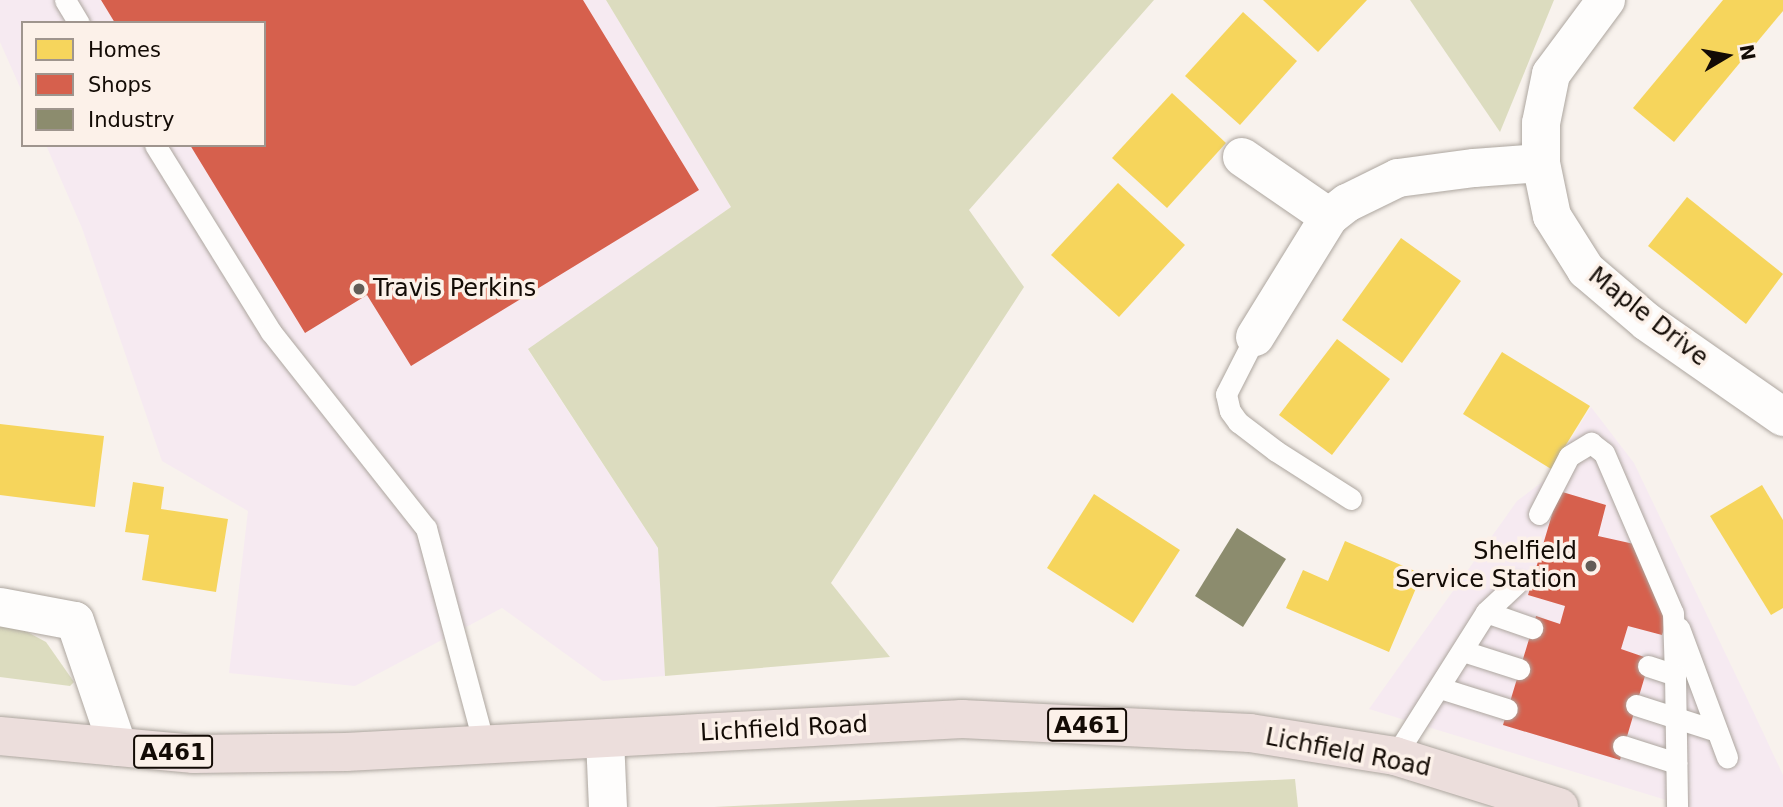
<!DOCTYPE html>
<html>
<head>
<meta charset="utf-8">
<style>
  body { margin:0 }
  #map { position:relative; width:1783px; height:807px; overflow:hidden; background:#f8f2ed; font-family:"DejaVu Sans",sans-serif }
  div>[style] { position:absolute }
  .commercial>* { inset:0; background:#f6eaf1 }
  .green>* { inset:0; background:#dcdcbf }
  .homes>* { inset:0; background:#f6d55c }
  .shops>* { inset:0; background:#d6604d }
  .industry>* { inset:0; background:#8c8c6e }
  .roads { filter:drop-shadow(0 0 2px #ada69f) drop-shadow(0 0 2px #ada69f) }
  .lane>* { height:21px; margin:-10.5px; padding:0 10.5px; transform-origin:10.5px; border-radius:10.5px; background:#fefdfc }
  .street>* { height:38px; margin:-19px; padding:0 19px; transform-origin:19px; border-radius:19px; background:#fefdfc }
  .highway>* { height:38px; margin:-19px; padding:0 19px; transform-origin:19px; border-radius:19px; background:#ecdedc }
  .dots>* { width:19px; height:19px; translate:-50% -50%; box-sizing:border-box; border:4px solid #fcf1e9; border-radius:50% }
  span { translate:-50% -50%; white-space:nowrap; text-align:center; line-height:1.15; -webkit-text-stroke:7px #fcf1e9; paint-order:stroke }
  .shield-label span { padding:2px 5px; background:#fcf1e9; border:2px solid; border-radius:5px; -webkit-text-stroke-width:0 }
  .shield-label { font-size:23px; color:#130b05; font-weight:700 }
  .poi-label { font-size:24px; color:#130b05 }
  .left { translate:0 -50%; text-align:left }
  .right { translate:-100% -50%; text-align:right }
  .street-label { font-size:24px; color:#130b05 }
  .legend { position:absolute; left:21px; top:21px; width:245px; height:126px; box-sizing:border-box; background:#fcf1e9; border:2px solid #9f958e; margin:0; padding:9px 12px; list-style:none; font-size:21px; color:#130b05 }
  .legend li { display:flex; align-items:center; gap:14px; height:35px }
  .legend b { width:35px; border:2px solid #9f958e }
  .north { position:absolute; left:1692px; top:21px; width:70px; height:70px; -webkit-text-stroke:5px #fcf1e9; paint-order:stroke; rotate:80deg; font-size:19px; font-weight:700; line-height:28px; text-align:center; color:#130b05 }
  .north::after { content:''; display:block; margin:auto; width:24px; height:32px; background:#130b05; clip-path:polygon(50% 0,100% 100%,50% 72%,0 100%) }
</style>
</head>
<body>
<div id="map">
  <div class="commercial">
    <div style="clip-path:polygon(0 0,606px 0,731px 207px,528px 350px,658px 548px,665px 676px,603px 681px,502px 608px,355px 686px,229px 673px,248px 511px,162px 461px,82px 228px,46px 145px,264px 145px,264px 23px,23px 23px,23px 94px,0 42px)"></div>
    <div style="clip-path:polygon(1591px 407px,1634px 463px,1753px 711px,1783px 775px,1783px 807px,1689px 807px,1369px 709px,1517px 501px,1546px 479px)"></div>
  </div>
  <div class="green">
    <div style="clip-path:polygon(606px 0,1154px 0,969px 210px,1024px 287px,831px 583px,890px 657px,665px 676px,658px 548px,528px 349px,731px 207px)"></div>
    <div style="clip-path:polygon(1410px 0,1554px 0,1500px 132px)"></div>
    <div style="clip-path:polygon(0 624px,18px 627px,46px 642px,74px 682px,70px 686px,0 677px)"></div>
    <div style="clip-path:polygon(1295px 779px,1298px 807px,714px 807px)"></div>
  </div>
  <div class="homes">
    <div style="clip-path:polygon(1263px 0,1367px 0,1318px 52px)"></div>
    <div style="clip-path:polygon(1723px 0,1783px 0,1783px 11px,1674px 142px,1633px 108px)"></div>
    <div style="clip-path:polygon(1243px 12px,1297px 61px,1240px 125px,1185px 76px)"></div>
    <div style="clip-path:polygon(1172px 93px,1226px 143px,1167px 208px,1112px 158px)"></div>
    <div style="clip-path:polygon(1118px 183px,1185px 245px,1119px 317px,1051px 255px)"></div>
    <div style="clip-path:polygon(1687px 197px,1783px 274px,1746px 324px,1648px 246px)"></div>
    <div style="clip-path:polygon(1401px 238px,1461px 281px,1402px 363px,1342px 320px)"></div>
    <div style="clip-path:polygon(1337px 339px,1390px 379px,1332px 455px,1279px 415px)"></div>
    <div style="clip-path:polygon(1502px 352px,1590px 406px,1551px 469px,1463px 414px)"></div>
    <div style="clip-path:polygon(0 424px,104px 436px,95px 507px,0 495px)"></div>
    <div style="clip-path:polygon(133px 482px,164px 487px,161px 509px,228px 519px,216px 592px,142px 580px,149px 535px,125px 532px)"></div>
    <div style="clip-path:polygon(1762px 485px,1783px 520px,1783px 608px,1771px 615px,1710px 516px)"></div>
    <div style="clip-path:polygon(1094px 494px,1180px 550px,1133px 623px,1047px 568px)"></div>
    <div style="clip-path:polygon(1345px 541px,1422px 574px,1389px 652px,1286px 608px,1303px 570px,1328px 581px)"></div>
  </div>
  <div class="shops">
    <div style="clip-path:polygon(101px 0,583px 0,699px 190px,411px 366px,367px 295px,305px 333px,190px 145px,264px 145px,264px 23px,115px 23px)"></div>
    <div style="clip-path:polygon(1559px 491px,1606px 505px,1598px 536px,1634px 544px,1669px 614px,1662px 635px,1628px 626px,1621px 649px,1650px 659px,1620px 760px,1503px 725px,1536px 616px,1560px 624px,1565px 606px,1528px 595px)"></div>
  </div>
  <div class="industry">
    <div style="clip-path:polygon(1237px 528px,1286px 559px,1243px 627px,1195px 596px)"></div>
  </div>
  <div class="roads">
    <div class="lane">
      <div style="left:65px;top:0;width:27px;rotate:59deg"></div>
      <div style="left:155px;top:145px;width:220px;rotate:58.2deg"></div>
      <div style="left:271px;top:332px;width:250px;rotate:51.7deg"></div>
      <div style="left:426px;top:528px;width:225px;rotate:75deg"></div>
      <div style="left:1255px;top:337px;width:64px;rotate:117deg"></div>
      <div style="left:1226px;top:394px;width:17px;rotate:77deg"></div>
      <div style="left:1230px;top:411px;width:14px;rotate:54deg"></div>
      <div style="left:1238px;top:422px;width:48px;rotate:37.3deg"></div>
      <div style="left:1276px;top:451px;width:89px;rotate:32.6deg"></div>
      <div style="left:1539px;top:514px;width:65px;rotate:-62.7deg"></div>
      <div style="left:1569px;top:456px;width:26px;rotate:-31deg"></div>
      <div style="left:1591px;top:443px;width:16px;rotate:38deg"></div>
      <div style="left:1604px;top:453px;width:174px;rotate:66.7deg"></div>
      <div style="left:1673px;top:613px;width:62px;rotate:88.2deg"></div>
      <div style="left:1486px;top:612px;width:42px;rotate:-43.1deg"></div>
      <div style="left:1679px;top:628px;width:138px;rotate:69.6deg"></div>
      <div style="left:1463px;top:651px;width:59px;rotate:17.8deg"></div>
      <div style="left:1648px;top:666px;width:28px;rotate:18deg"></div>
      <div style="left:1675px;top:675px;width:132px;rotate:89.1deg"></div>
      <div style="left:1440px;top:688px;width:70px;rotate:17.4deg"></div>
      <div style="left:1636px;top:705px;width:85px;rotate:17.8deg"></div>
      <div style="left:1623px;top:746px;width:56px;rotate:17.8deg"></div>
      <div style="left:1395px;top:756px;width:170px;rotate:-57.7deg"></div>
      <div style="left:1486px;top:612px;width:49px;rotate:19.2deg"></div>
    </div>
    <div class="street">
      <div style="left:1606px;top:0;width:92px;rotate:126.6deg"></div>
      <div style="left:1551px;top:74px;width:50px;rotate:101.5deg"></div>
      <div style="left:1541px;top:123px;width:40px;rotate:90deg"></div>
      <div style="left:1541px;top:163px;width:54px;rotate:78.3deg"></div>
      <div style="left:1552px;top:216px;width:64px;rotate:57.8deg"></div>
      <div style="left:1586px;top:270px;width:80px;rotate:40.4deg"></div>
      <div style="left:1647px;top:322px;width:166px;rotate:34.9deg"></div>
      <div style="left:1242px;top:157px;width:106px;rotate:34.6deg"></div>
      <div style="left:1255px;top:337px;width:141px;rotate:-58.3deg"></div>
      <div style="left:1329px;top:217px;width:23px;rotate:-38deg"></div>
      <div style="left:1347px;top:203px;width:57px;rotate:-26.1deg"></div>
      <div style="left:1398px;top:178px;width:77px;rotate:-7.5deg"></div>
      <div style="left:1474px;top:168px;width:67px;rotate:-4.3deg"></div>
      <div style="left:0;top:607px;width:76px;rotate:10.6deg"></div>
      <div style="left:75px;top:621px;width:133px;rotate:71.2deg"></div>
      <div style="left:605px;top:739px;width:68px;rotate:87.5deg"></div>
    </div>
    <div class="highway">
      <div style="left:0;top:736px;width:195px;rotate:5.3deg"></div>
      <div style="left:194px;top:754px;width:152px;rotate:-0.8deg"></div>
      <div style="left:346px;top:752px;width:617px;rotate:-3.07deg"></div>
      <div style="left:962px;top:719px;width:288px;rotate:2.8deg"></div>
      <div style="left:1250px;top:733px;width:147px;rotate:9deg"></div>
      <div style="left:1395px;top:756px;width:172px;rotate:17.3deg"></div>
    </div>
  </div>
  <div class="dots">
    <div style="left:359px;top:289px;background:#635c56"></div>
    <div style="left:1591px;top:566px;background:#635c56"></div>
  </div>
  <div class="shield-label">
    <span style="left:1087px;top:725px">A461</span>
    <span style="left:173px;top:752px">A461</span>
  </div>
  <div class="poi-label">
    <span class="left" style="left:373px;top:289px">Travis Perkins</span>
    <span class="right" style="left:1577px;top:566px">Shelfield<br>Service Station</span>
  </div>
  <div class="street-label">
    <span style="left:1648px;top:317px;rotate:38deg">Maple Drive</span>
    <span style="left:784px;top:729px;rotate:-3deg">Lichfield Road</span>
    <span style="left:1348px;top:753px;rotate:11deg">Lichfield Road</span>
  </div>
  <ul class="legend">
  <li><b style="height:19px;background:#f6d55c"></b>Homes</li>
  <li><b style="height:19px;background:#d6604d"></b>Shops</li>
  <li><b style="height:19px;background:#8c8c6e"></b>Industry</li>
  </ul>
  <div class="north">N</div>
</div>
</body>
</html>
